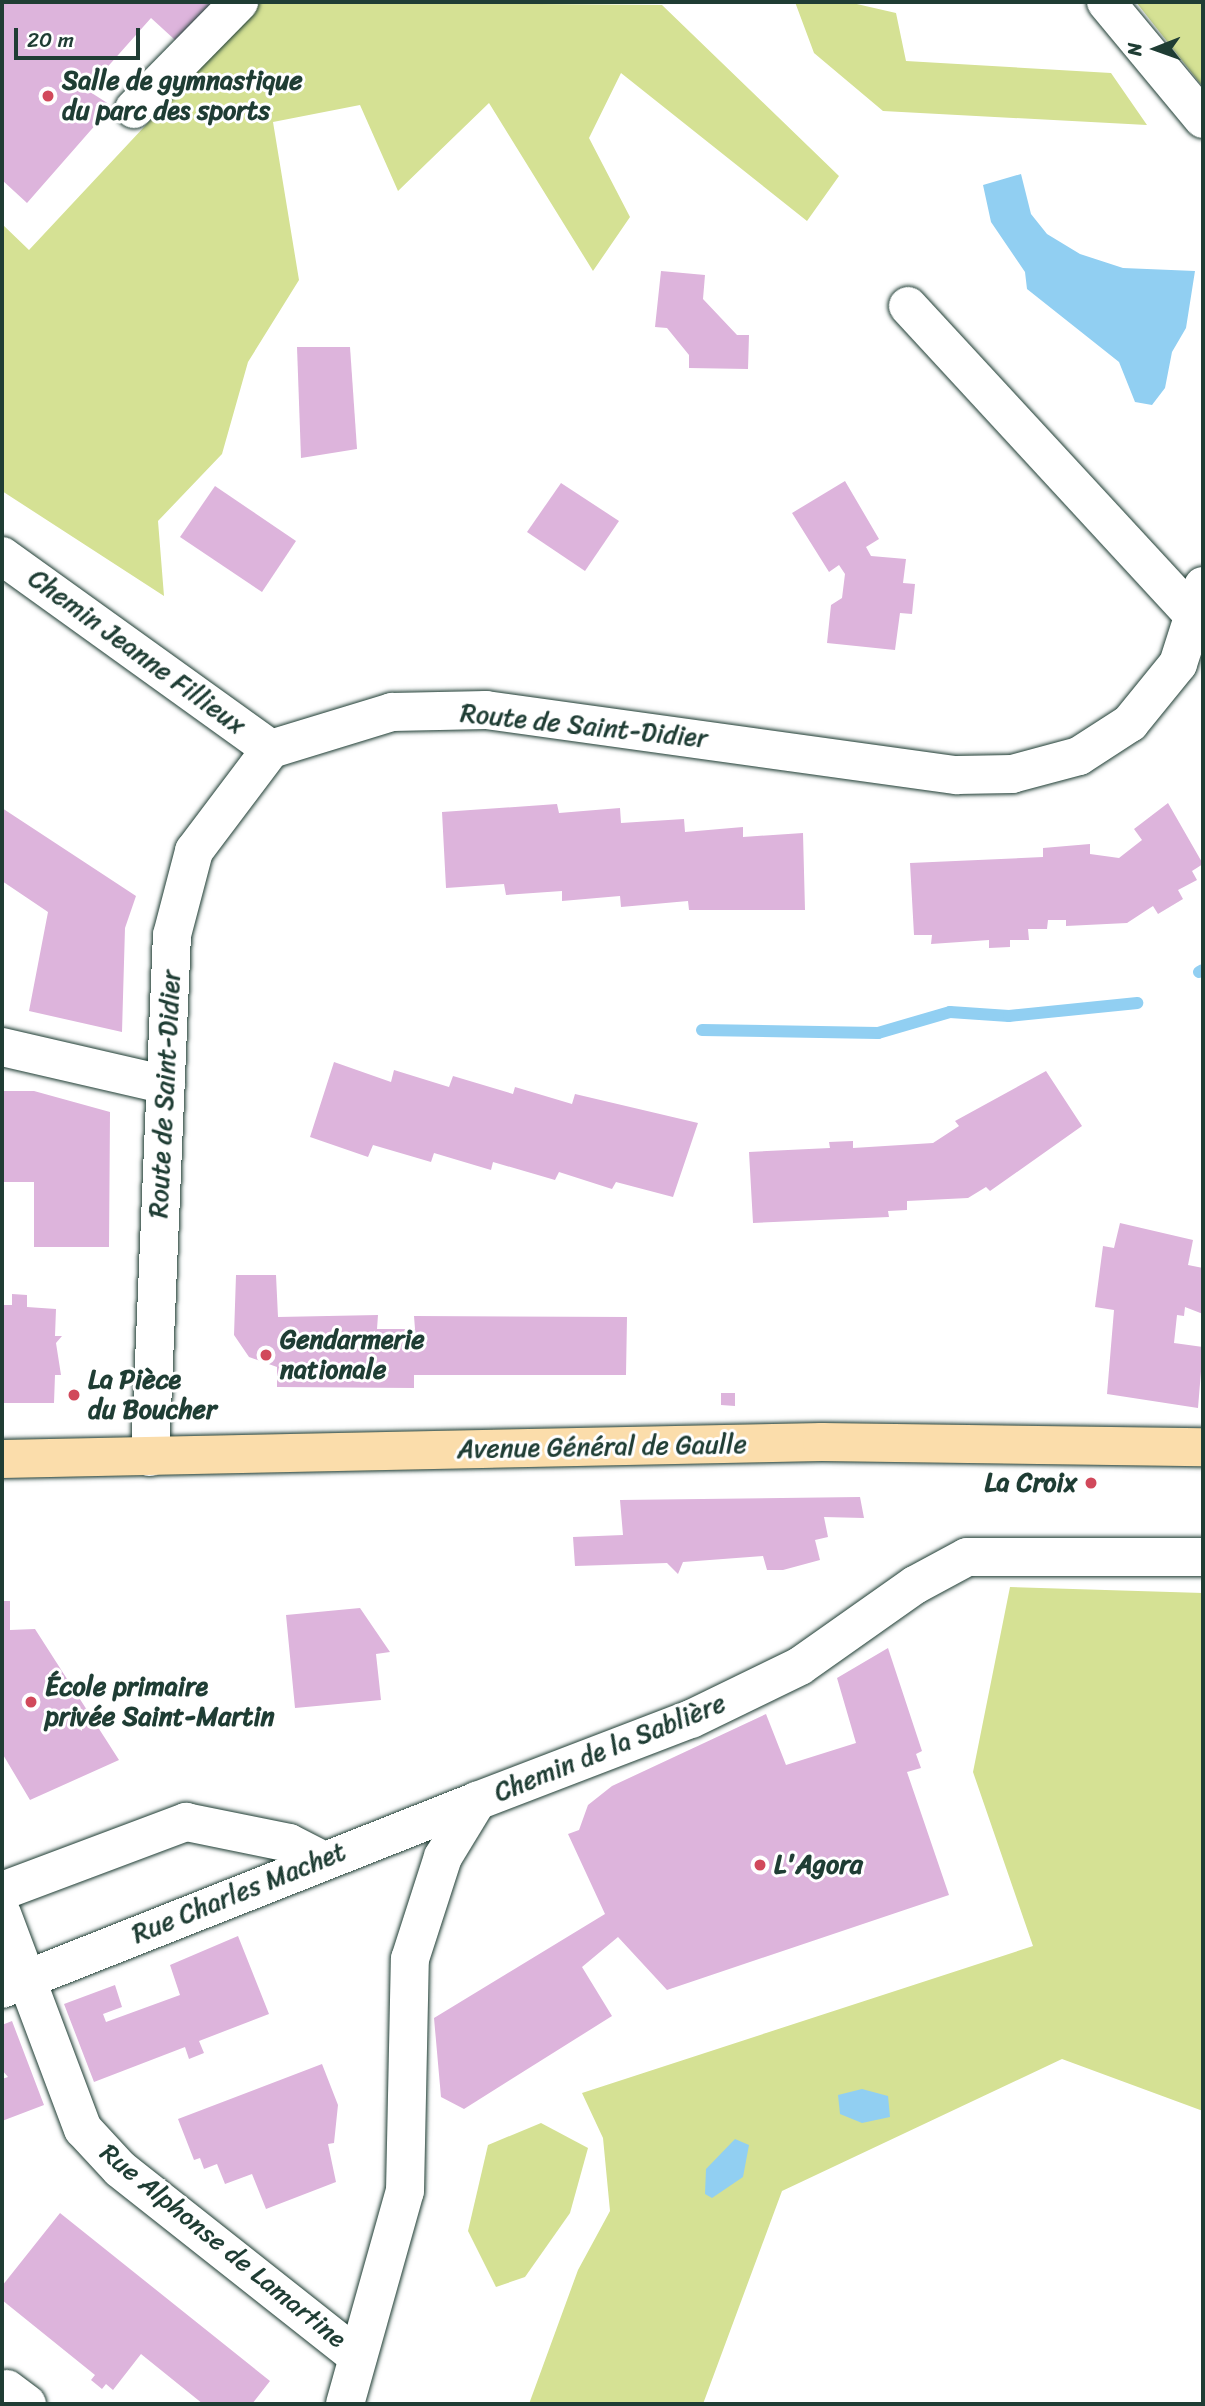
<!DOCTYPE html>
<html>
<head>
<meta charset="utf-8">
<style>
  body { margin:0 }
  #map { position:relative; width:1205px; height:2406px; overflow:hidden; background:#fff; font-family:Sriracha,sans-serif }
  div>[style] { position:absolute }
  .green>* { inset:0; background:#d5e194 }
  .water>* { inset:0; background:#91cff2 }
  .stream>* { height:12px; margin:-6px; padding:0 6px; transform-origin:6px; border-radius:6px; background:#91cff2 }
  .building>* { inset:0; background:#ddb4dc }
  .roads { filter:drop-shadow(0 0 2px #1f3d34) drop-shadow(0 0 2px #1f3d34) }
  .minor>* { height:38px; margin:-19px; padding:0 19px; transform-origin:19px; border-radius:19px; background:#fff }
  .major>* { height:38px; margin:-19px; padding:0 19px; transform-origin:19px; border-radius:19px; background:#fbddab }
  .dots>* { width:19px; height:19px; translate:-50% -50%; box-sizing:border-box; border:4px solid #fff; border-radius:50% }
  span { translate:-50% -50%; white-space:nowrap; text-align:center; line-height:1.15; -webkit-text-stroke:6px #fff; paint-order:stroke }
  .poi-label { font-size:26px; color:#1f3d34; font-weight:700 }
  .left { translate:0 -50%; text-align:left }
  .right { translate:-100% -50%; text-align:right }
  .street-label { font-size:26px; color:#1f3d34 }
  .frame { position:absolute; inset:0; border:4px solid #1f3d34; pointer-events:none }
  .north { position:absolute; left:1121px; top:14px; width:70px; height:70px; -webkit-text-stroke:5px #fff; paint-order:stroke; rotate:269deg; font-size:19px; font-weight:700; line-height:28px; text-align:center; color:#1f3d34 }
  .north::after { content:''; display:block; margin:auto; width:24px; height:32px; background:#1f3d34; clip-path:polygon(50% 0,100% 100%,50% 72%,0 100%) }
  .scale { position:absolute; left:14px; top:28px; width:126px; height:32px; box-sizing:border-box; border:4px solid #1f3d34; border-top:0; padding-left:9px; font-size:21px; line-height:24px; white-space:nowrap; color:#1f3d34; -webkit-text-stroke:5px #fff; paint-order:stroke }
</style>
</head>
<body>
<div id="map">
  <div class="green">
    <div style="clip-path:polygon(261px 2px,662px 5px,839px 176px,807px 221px,621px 73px,589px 138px,630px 217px,593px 271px,489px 103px,398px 191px,360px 105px,273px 122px,299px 280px,248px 362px,222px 454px,158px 521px,164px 596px,2px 491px,2px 224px,29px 250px)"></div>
    <div style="clip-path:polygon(795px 2px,848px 2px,896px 13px,906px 61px,1111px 73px,1147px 125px,883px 111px,814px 53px)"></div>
    <div style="clip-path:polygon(1136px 2px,1203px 2px,1203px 87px)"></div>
    <div style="clip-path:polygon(1010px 1587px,1203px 1593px,1203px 2111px,1062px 2059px,782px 2191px,703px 2404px,529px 2404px,578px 2270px,610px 2211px,603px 2138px,582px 2093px,1033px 1946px,973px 1772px)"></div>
    <div style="clip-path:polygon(541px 2123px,588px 2148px,570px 2213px,525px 2277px,496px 2287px,468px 2231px,488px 2145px)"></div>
  </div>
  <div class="water">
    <div style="clip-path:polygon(1021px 174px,1031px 214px,1047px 234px,1080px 254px,1123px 268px,1195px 271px,1186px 328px,1172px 352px,1165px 388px,1152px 405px,1135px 402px,1119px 362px,1027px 289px,1025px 272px,991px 222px,983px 185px)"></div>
    <div style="clip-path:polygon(862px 2089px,888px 2096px,890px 2117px,862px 2123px,840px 2114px,838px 2095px)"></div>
    <div style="clip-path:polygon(735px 2139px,749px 2145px,743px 2177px,712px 2198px,705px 2194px,706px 2169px)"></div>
  </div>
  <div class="stream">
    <div style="left:1199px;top:972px;width:4px;rotate:-27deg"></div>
    <div style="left:702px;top:1030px;width:176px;rotate:1deg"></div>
    <div style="left:878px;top:1033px;width:75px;rotate:-16.3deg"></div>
    <div style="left:950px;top:1012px;width:59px;rotate:3.9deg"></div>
    <div style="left:1009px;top:1016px;width:129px;rotate:-5.8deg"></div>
  </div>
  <div class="building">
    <div style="clip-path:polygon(2px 2px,227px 2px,186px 50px,151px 18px,87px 90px,112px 106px,27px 203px,2px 180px)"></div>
    <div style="clip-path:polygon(661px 271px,705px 275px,703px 299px,737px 335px,749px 335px,748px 369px,689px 368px,689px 355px,667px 328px,655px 327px)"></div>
    <div style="clip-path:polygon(297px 347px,350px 347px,357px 449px,301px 458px)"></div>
    <div style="clip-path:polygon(845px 481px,879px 539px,866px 547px,871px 556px,906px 559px,903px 583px,915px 584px,912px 614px,900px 613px,895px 650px,827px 643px,831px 605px,842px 598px,845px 574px,839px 565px,829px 572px,792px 513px)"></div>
    <div style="clip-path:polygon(561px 483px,619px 521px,585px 571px,527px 532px)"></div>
    <div style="clip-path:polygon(215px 486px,296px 541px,262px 592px,180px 537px)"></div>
    <div style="clip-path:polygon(1168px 803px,1203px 864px,1192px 871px,1197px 880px,1178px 890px,1183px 899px,1158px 914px,1153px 906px,1127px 923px,1066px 926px,1066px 920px,1048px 920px,1047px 929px,1028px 929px,1029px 940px,1010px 940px,1010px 947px,989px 948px,989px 940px,931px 944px,932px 935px,914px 935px,910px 863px,1043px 857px,1043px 848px,1090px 844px,1090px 854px,1119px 858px,1142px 840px,1134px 829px)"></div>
    <div style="clip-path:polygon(557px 804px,559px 813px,620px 808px,621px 823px,684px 819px,685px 832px,743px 827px,743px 837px,803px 833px,805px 910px,689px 910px,688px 901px,621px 907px,620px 896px,562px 901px,562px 891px,506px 895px,504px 884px,446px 888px,442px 812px)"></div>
    <div style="clip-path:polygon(2px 808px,136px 896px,125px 928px,122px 1032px,29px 1011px,48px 912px,2px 881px)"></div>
    <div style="clip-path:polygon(334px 1062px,391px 1082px,394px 1070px,449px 1087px,453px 1076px,513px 1094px,515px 1087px,572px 1104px,575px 1094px,698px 1123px,673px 1197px,616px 1182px,612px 1189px,559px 1172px,555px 1180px,493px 1162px,491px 1170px,434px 1153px,431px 1162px,373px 1145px,368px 1157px,310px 1137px)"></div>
    <div style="clip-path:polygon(1046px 1071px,1082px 1126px,990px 1191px,986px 1187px,968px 1198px,907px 1201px,907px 1210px,888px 1211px,889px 1217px,753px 1223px,749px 1152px,830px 1148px,829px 1142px,853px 1141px,853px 1148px,933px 1143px,959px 1126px,955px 1121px)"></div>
    <div style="clip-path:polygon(2px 1091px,34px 1091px,110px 1112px,109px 1247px,34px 1247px,34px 1182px,2px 1182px)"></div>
    <div style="clip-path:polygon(1120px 1223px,1193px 1240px,1188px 1265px,1203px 1268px,1203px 1314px,1185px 1307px,1184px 1316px,1177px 1315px,1174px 1343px,1203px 1347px,1198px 1408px,1107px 1394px,1114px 1310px,1095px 1307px,1103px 1246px,1114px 1248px)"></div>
    <div style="clip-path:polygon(236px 1275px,276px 1275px,278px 1317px,378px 1315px,377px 1329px,415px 1329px,414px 1316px,627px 1317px,626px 1375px,414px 1375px,414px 1388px,277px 1387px,277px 1367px,249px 1357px,234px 1335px)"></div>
    <div style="clip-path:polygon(12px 1294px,27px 1295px,27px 1307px,56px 1309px,55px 1336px,62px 1336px,56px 1343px,61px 1375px,55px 1375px,54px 1403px,2px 1403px,2px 1305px,12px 1305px)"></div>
    <div style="clip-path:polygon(721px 1393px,735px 1393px,735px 1406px,721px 1405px)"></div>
    <div style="clip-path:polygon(860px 1497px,864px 1518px,824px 1517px,828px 1537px,815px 1540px,820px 1560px,783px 1570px,767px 1570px,763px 1556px,683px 1562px,678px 1574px,667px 1563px,575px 1566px,573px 1537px,623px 1535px,620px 1500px)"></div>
    <div style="clip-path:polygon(2px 1601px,10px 1601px,10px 1630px,35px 1629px,119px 1760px,30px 1800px,2px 1753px)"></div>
    <div style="clip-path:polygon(360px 1608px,390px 1652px,376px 1654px,381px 1700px,295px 1708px,286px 1615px)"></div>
    <div style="clip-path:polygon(888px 1648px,922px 1751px,916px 1754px,921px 1768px,907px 1772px,949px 1895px,667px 1990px,618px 1937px,582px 1967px,612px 2016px,464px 2109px,441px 2097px,434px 2018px,605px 1914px,568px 1834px,579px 1830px,588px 1805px,612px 1786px,766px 1714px,786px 1765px,856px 1743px,837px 1678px)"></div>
    <div style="clip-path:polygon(238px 1936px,269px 2014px,199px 2041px,204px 2053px,189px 2059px,185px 2047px,94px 2082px,64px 2004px,115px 1985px,122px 2007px,103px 2014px,106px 2022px,180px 1995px,170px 1965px)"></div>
    <div style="clip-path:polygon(12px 2021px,44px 2105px,2px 2121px,2px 2079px,8px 2077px,2px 2070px,2px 2025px)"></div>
    <div style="clip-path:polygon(322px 2064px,338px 2105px,334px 2143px,328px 2144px,336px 2182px,266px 2209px,252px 2174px,225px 2184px,217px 2164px,204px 2169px,200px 2158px,194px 2160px,178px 2119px)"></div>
    <div style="clip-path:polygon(60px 2213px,270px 2381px,252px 2404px,203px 2404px,141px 2354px,113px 2390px,106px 2384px,102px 2389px,91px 2380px,95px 2375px,2px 2300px,2px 2286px)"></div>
  </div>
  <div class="roads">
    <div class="minor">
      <div style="left:1106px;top:2px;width:152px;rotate:50.3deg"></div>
      <div style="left:134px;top:109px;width:150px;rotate:-45.5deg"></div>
      <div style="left:908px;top:306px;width:426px;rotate:47.3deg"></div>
      <div style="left:2px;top:556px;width:331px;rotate:35.7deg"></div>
      <div style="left:2px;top:1047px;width:168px;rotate:13deg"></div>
      <div style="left:150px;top:1457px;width:522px;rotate:-87.59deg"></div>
      <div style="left:172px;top:935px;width:87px;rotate:-75.3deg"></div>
      <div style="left:194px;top:851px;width:128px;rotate:-53deg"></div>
      <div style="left:271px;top:749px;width:127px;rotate:-17deg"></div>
      <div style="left:392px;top:712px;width:94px;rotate:-1.2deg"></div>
      <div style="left:486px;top:710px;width:475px;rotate:7.9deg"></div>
      <div style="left:957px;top:775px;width:55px;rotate:-1deg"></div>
      <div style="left:1012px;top:774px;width:69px;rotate:-15deg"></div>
      <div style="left:1079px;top:756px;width:61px;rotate:-32.9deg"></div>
      <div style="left:1130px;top:723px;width:76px;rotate:-50.9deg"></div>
      <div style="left:1178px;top:664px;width:82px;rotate:-72.2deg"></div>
      <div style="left:2px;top:1891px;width:197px;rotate:-20.6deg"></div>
      <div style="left:186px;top:1822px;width:105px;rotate:11.5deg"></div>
      <div style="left:289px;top:1843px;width:35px;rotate:27deg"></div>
      <div style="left:2px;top:1914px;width:230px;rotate:69.4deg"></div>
      <div style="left:83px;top:2129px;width:54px;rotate:47.2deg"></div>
      <div style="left:120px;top:2169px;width:303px;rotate:38.3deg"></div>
      <div style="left:2px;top:1989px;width:511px;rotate:-21.59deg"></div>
      <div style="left:7px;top:2389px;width:25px;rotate:37deg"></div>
      <div style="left:345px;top:2404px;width:221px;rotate:-74.3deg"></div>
      <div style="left:405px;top:2191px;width:232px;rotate:-88.8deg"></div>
      <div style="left:410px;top:1959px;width:107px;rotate:-72.1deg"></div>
      <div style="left:443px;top:1857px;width:66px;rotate:-58.7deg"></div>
      <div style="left:477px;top:1801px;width:229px;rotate:-21deg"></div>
      <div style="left:691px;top:1719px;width:121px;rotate:-25.9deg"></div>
      <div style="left:800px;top:1666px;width:141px;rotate:-35.2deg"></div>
      <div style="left:915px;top:1585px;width:59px;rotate:-28.3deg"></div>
      <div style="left:967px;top:1557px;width:236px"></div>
    </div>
    <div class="major">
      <div style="left:2px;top:1459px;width:820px;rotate:-1.19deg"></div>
      <div style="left:822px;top:1442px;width:381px;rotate:0.8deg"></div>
    </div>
  </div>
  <div class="dots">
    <div style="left:48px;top:96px;background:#d1495b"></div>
    <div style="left:266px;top:1355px;background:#d1495b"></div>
    <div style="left:74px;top:1395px;background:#d1495b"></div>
    <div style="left:1091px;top:1483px;background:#d1495b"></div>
    <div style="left:31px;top:1702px;background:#d1495b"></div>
    <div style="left:760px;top:1865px;background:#d1495b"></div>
  </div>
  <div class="poi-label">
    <span class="left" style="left:62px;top:96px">Salle de gymnastique<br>du parc des sports</span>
    <span class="left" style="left:280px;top:1355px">Gendarmerie<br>nationale</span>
    <span class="left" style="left:88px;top:1395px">La Pièce<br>du Boucher</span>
    <span class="right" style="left:1077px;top:1483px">La Croix</span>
    <span class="left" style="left:45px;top:1702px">École primaire<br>privée Saint-Martin</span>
    <span class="left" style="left:774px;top:1865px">L'Agora</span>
  </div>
  <div class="street-label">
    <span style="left:137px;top:652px;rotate:36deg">Chemin Jeanne Fillieux</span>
    <span style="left:584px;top:726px;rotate:6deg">Route de Saint-Didier</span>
    <span style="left:165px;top:1094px;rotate:-87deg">Route de Saint-Didier</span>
    <span style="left:602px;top:1447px;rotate:-1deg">Avenue Général de Gaulle</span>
    <span style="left:610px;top:1748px;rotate:-22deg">Chemin de la Sablière</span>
    <span style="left:239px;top:1893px;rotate:-22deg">Rue Charles Machet</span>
    <span style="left:223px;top:2246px;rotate:39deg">Rue Alphonse de Lamartine</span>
  </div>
  <div class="frame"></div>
  <div class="north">N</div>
  <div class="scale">20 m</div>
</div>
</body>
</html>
